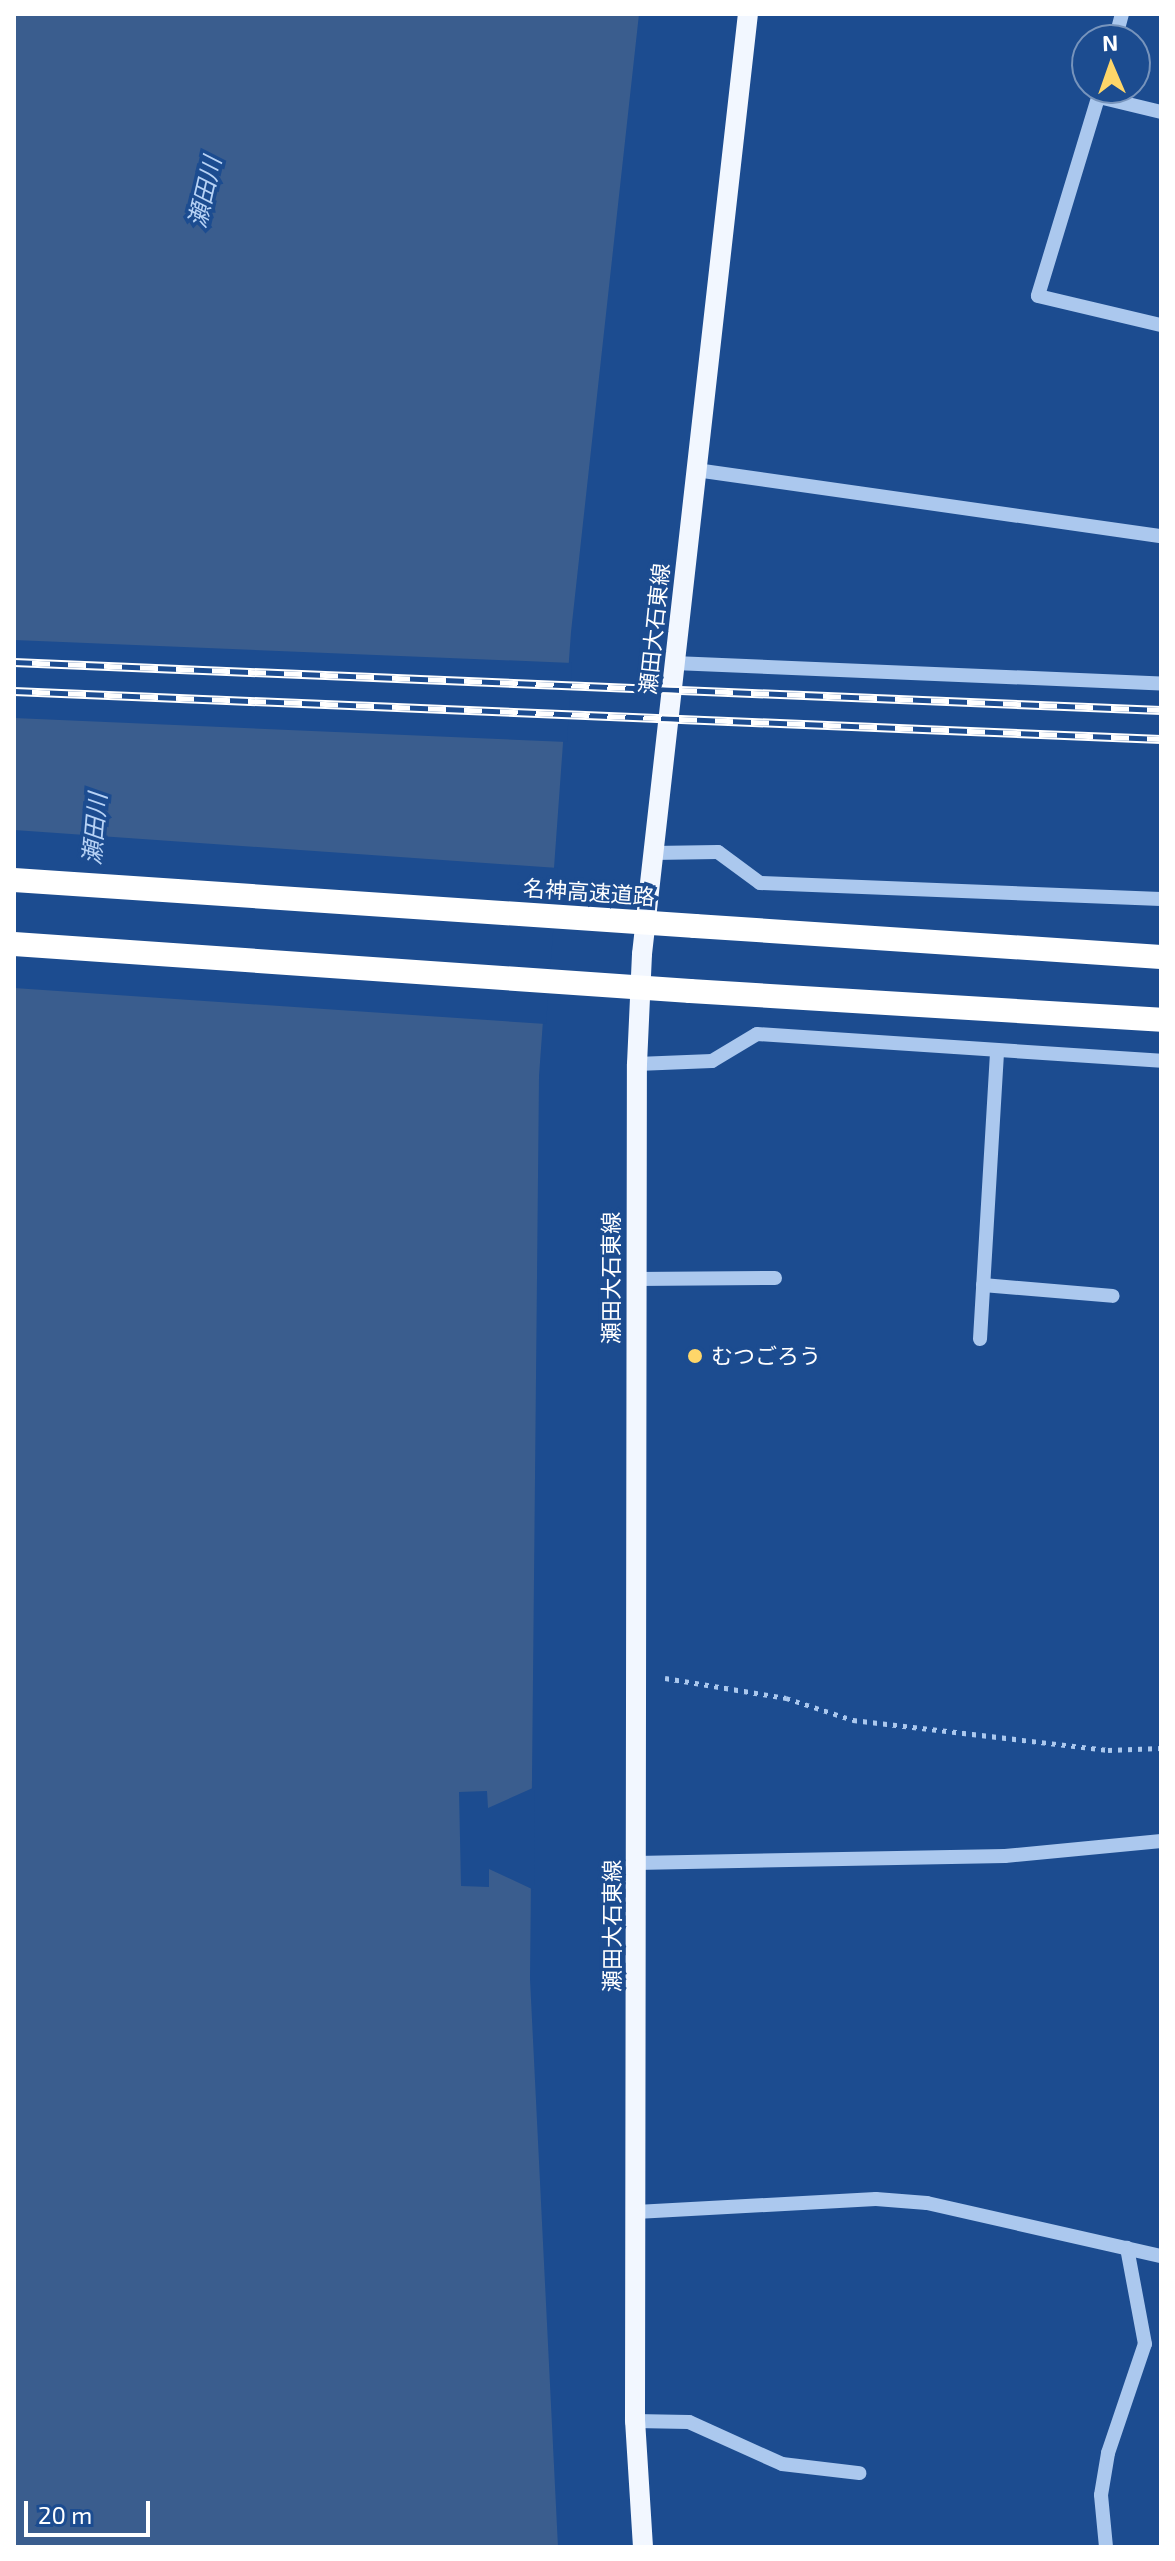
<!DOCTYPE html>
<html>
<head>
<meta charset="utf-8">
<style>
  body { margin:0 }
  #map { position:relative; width:1175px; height:2561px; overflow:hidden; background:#1c4c90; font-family:"Exo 2","Noto Sans JP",sans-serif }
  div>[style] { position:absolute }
  .water>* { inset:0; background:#3a5d8e }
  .pier>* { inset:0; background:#1c4c90 }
  .path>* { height:5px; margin-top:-2.5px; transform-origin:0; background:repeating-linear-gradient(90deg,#abc8ee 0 4px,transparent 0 10px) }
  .minor>* { height:14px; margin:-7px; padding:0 7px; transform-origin:7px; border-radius:7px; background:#abc8ee }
  .major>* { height:20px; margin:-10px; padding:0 10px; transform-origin:10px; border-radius:10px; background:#f2f7ff }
  .highway>* { height:24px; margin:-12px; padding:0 12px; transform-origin:12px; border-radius:12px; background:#fff }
  .rail>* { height:9px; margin-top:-4.5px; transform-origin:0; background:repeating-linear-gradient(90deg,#1c4c90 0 18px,#fff 0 36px); box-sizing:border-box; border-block:2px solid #fff }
  .highway-bridge>* { height:24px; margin:-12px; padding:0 12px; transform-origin:12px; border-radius:12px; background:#fff }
  .dots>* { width:22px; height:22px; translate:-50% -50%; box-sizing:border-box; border:4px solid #1c4c90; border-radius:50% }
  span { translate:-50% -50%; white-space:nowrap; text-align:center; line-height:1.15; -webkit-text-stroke:7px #1c4c90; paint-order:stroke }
  .street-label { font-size:22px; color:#fff }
  .poi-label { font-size:22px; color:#fff }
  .left { translate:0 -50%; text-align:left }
  .water-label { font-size:24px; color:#b7d2f5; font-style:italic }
  .frame { position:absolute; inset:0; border:16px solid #fff; pointer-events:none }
  .north { position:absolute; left:1071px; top:24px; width:80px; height:80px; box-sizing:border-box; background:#1c4c90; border:2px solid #7794bc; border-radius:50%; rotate:358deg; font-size:22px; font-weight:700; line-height:32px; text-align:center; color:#fff }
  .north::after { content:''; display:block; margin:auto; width:28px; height:36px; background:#fed669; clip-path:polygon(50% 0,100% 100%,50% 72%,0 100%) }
  .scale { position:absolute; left:24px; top:2501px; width:126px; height:36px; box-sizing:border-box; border:4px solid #fff; border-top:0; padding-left:10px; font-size:24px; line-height:28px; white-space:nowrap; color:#fff; -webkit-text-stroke:6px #1c4c90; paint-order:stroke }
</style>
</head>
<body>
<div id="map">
  <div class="water">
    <div style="clip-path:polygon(14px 14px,639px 14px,571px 632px,539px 1076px,530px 1979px,558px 2547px,14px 2547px)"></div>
  </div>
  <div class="pier">
    <div style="clip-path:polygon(14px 640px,572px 663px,567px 742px,14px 718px)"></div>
    <div style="clip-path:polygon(14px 830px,558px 868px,546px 1024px,14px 988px)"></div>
    <div style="clip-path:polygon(535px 1787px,534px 1890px,489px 1869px,489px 1887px,461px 1886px,459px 1792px,487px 1791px,488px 1808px)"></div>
  </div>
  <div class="path">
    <div style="left:665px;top:1678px;width:123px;rotate:9.4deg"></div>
    <div style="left:786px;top:1698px;width:71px;rotate:18.2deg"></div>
    <div style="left:853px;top:1720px;width:257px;rotate:6.7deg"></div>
    <div style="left:1108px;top:1750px;width:53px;rotate:-2.2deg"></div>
  </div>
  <div class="minor">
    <div style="left:1115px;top:40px;width:27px;rotate:-75deg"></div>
    <div style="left:1101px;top:88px;width:217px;rotate:106.9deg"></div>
    <div style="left:1038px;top:296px;width:126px;rotate:13.3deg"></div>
    <div style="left:1099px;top:97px;width:64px;rotate:13.6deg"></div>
    <div style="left:696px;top:470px;width:470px;rotate:8.1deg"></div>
    <div style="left:674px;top:663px;width:487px;rotate:2.4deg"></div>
    <div style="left:653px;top:853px;width:65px;rotate:-0.9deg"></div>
    <div style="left:718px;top:852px;width:52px;rotate:36.4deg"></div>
    <div style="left:760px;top:883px;width:401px;rotate:2.3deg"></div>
    <div style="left:637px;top:1064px;width:75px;rotate:-2.3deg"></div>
    <div style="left:712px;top:1061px;width:52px;rotate:-31deg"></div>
    <div style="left:757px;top:1034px;width:405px;rotate:3.8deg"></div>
    <div style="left:635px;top:1279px;width:140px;rotate:-0.4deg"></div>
    <div style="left:983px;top:1285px;width:130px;rotate:4.8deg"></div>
    <div style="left:980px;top:1339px;width:289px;rotate:-86.6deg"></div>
    <div style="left:636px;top:1863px;width:369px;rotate:-1.1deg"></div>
    <div style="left:1005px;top:1856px;width:157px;rotate:-5.5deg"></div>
    <div style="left:636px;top:2212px;width:240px;rotate:-3.1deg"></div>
    <div style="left:876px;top:2199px;width:51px;rotate:4.5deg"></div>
    <div style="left:927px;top:2203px;width:240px;rotate:12.8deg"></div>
    <div style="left:635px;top:2421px;width:54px;rotate:1.1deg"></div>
    <div style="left:689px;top:2422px;width:102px;rotate:24.3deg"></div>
    <div style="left:782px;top:2464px;width:78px;rotate:6.7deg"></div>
    <div style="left:1106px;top:2547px;width:52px;rotate:-95.5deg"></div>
    <div style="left:1101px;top:2495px;width:43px;rotate:-80.5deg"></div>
    <div style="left:1108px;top:2453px;width:115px;rotate:-71.3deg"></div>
    <div style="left:1145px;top:2344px;width:98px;rotate:-100.6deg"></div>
  </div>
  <div class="major">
    <div style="left:643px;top:2547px;width:126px;rotate:-93.6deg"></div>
    <div style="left:635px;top:2421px;width:1357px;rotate:-89.92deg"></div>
    <div style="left:637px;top:1064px;width:110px;rotate:-87.4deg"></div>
    <div style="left:642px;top:954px;width:946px;rotate:-83.57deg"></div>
  </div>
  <div class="highway">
    <div style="left:695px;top:926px;width:467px;rotate:3.8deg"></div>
    <div style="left:690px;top:991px;width:472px;rotate:3.5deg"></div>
  </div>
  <div class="rail">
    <div style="left:14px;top:662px;width:1148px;rotate:2.4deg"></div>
    <div style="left:14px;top:691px;width:1148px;rotate:2.4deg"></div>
  </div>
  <div class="highway-bridge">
    <div style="left:14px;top:880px;width:683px;rotate:3.86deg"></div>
    <div style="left:14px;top:944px;width:678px;rotate:3.98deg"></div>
  </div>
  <div class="dots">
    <div style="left:695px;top:1356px;background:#fed669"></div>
  </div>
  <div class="street-label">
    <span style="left:654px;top:629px;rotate:-84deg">瀬田大石東線</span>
    <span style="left:589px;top:892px;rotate:4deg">名神高速道路</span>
    <span style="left:611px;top:1278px;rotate:-90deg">瀬田大石東線</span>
    <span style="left:612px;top:1926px;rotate:-90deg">瀬田大石東線</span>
  </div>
  <div class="poi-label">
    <span class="left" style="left:711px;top:1356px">むつごろう</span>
  </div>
  <div class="water-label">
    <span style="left:204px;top:192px;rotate:-77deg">瀬田川</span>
    <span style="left:94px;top:829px;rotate:-85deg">瀬田川</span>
  </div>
  <div class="frame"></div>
  <div class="north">N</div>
  <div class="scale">20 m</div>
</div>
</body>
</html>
